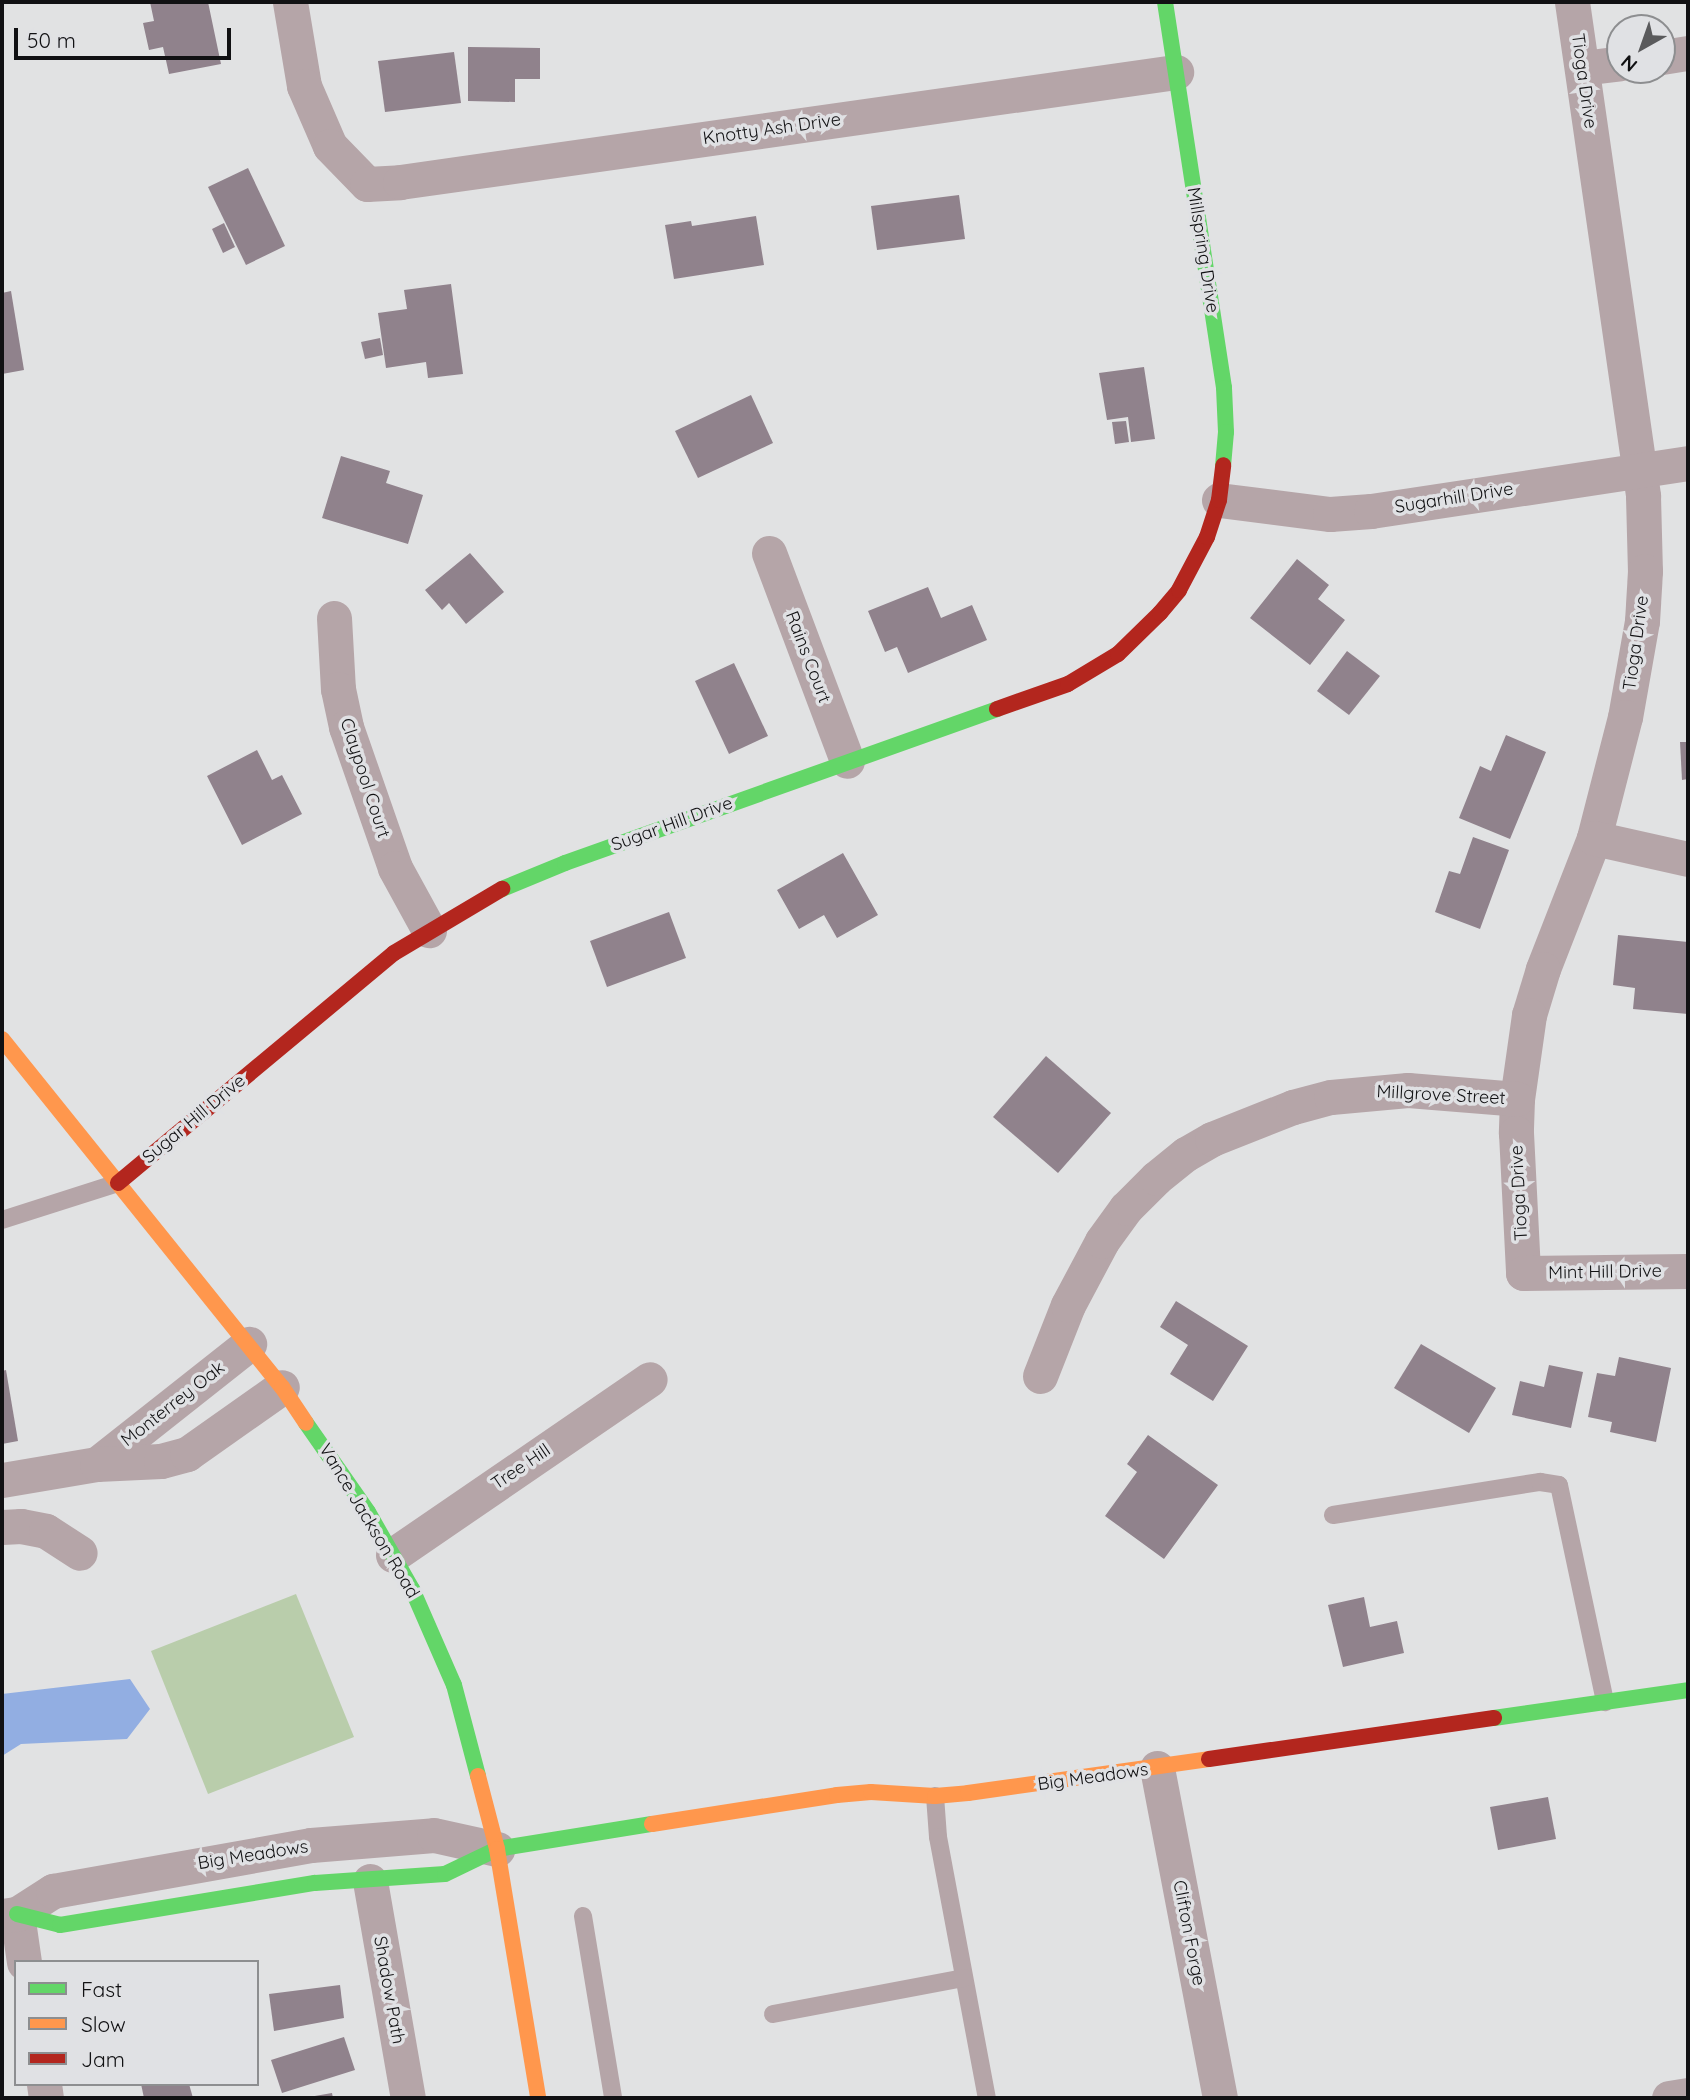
<!DOCTYPE html>
<html>
<head>
<meta charset="utf-8">
<style>
  body { margin:0 }
  #map { position:relative; width:1690px; height:2100px; overflow:hidden; background:#e1e2e3; font-family:Quicksand,sans-serif }
  div>[style] { position:absolute }
  .green>* { inset:0; background:#b9cdab }
  .water>* { inset:0; background:#92aee2 }
  .building>* { inset:0; background:#90828c }
  .lane>* { height:18px; margin:-9px; padding:0 9px; transform-origin:9px; border-radius:9px; background:#b5a5a8 }
  .street>* { height:35px; margin:-17.5px; padding:0 17.5px; transform-origin:17.5px; border-radius:17.5px; background:#b5a5a8 }
  .fast>* { height:16px; margin:-8px; padding:0 8px; transform-origin:8px; border-radius:8px; background:#63d668 }
  .slow>* { height:16px; margin:-8px; padding:0 8px; transform-origin:8px; border-radius:8px; background:#ff974d }
  .jam>* { height:16px; margin:-8px; padding:0 8px; transform-origin:8px; border-radius:8px; background:#b3261e }
  span { translate:-50% -50%; white-space:nowrap; text-align:center; line-height:1.15; -webkit-text-stroke:7px #e0e1e4; paint-order:stroke }
  .street-label { font-size:18px; color:#111113 }
  .frame { position:absolute; inset:0; border:4px solid #111113; pointer-events:none }
  .legend { position:absolute; left:14px; top:1960px; width:245px; height:126px; box-sizing:border-box; background:#e0e1e4; border:2px solid #8d8e90; margin:0; padding:9px 12px; list-style:none; font-size:21px; color:#111113 }
  .legend li { display:flex; align-items:center; gap:14px; height:35px }
  .legend b { width:35px; border:2px solid #8d8e90 }
  .north { position:absolute; left:1606px; top:14px; width:70px; height:70px; box-sizing:border-box; background:#e0e1e4; border:2px solid #8d8e90; border-radius:50%; rotate:220deg; font-size:19px; font-weight:700; line-height:28px; text-align:center; color:#111113 }
  .north::after { content:''; display:block; margin:auto; width:24px; height:32px; background:#5a5a5c; clip-path:polygon(50% 0,100% 100%,50% 72%,0 100%) }
  .scale { position:absolute; left:14px; top:28px; width:217px; height:32px; box-sizing:border-box; border:4px solid #111113; border-top:0; padding-left:9px; font-size:21px; line-height:24px; white-space:nowrap; color:#111113; -webkit-text-stroke:5px #e0e1e4; paint-order:stroke }
</style>
</head>
<body>
<div id="map">
  <div class="green">
    <div style="clip-path:polygon(296px 1594px,354px 1737px,208px 1794px,151px 1651px)"></div>
  </div>
  <div class="water">
    <div style="clip-path:polygon(130px 1679px,150px 1709px,127px 1739px,21px 1744px,2px 1756px,2px 1694px)"></div>
  </div>
  <div class="building">
    <div style="clip-path:polygon(150px 2px,208px 2px,221px 64px,169px 74px,163px 47px,149px 50px,143px 23px,154px 21px)"></div>
    <div style="clip-path:polygon(468px 47px,540px 48px,540px 79px,515px 79px,515px 102px,468px 101px)"></div>
    <div style="clip-path:polygon(454px 52px,461px 103px,385px 112px,378px 61px)"></div>
    <div style="clip-path:polygon(248px 168px,285px 246px,246px 265px,208px 187px)"></div>
    <div style="clip-path:polygon(959px 195px,965px 239px,877px 250px,871px 206px)"></div>
    <div style="clip-path:polygon(756px 216px,764px 265px,674px 279px,665px 225px,691px 221px,692px 226px)"></div>
    <div style="clip-path:polygon(224px 223px,235px 247px,223px 253px,212px 229px)"></div>
    <div style="clip-path:polygon(451px 284px,463px 374px,428px 378px,426px 362px,386px 368px,378px 313px,407px 309px,404px 290px)"></div>
    <div style="clip-path:polygon(11px 291px,24px 370px,2px 374px,2px 293px)"></div>
    <div style="clip-path:polygon(380px 338px,383px 355px,365px 359px,361px 342px)"></div>
    <div style="clip-path:polygon(1144px 367px,1155px 439px,1131px 442px,1128px 417px,1107px 420px,1099px 373px)"></div>
    <div style="clip-path:polygon(751px 395px,773px 443px,698px 478px,675px 431px)"></div>
    <div style="clip-path:polygon(1126px 421px,1129px 442px,1115px 444px,1112px 422px)"></div>
    <div style="clip-path:polygon(341px 456px,390px 471px,386px 483px,423px 495px,408px 544px,322px 518px)"></div>
    <div style="clip-path:polygon(470px 553px,504px 592px,466px 624px,449px 603px,442px 610px,425px 590px)"></div>
    <div style="clip-path:polygon(1297px 559px,1329px 585px,1318px 599px,1345px 620px,1310px 665px,1250px 618px)"></div>
    <div style="clip-path:polygon(928px 587px,941px 618px,972px 605px,987px 640px,908px 673px,897px 647px,885px 652px,868px 611px)"></div>
    <div style="clip-path:polygon(1347px 651px,1380px 676px,1349px 715px,1317px 691px)"></div>
    <div style="clip-path:polygon(734px 663px,768px 736px,729px 754px,695px 681px)"></div>
    <div style="clip-path:polygon(1506px 735px,1546px 752px,1510px 839px,1459px 818px,1480px 766px,1491px 771px)"></div>
    <div style="clip-path:polygon(1680px 742px,1688px 742px,1688px 779px,1682px 780px)"></div>
    <div style="clip-path:polygon(257px 750px,272px 780px,282px 775px,302px 814px,242px 845px,207px 776px)"></div>
    <div style="clip-path:polygon(1473px 837px,1509px 850px,1480px 929px,1435px 912px,1449px 871px,1460px 874px)"></div>
    <div style="clip-path:polygon(843px 853px,878px 915px,837px 938px,824px 915px,799px 929px,777px 890px)"></div>
    <div style="clip-path:polygon(669px 912px,686px 958px,607px 987px,590px 941px)"></div>
    <div style="clip-path:polygon(1618px 935px,1688px 942px,1688px 1014px,1633px 1009px,1635px 988px,1613px 985px)"></div>
    <div style="clip-path:polygon(1046px 1056px,1111px 1113px,1058px 1173px,993px 1117px)"></div>
    <div style="clip-path:polygon(1176px 1301px,1248px 1346px,1213px 1401px,1170px 1374px,1188px 1345px,1160px 1327px)"></div>
    <div style="clip-path:polygon(1421px 1344px,1496px 1388px,1469px 1433px,1394px 1388px)"></div>
    <div style="clip-path:polygon(1619px 1357px,1671px 1368px,1656px 1442px,1610px 1432px,1612px 1422px,1588px 1417px,1597px 1373px,1615px 1376px)"></div>
    <div style="clip-path:polygon(1549px 1365px,1583px 1372px,1571px 1428px,1512px 1415px,1520px 1381px,1544px 1387px)"></div>
    <div style="clip-path:polygon(6px 1370px,18px 1441px,2px 1444px,2px 1371px)"></div>
    <div style="clip-path:polygon(1148px 1435px,1218px 1485px,1164px 1559px,1105px 1516px,1137px 1472px,1127px 1464px)"></div>
    <div style="clip-path:polygon(1364px 1597px,1370px 1627px,1397px 1621px,1404px 1653px,1343px 1667px,1328px 1605px)"></div>
    <div style="clip-path:polygon(1548px 1797px,1556px 1839px,1498px 1850px,1490px 1807px)"></div>
    <div style="clip-path:polygon(340px 1985px,344px 2018px,274px 2031px,269px 1994px)"></div>
    <div style="clip-path:polygon(344px 2037px,355px 2070px,282px 2093px,271px 2060px)"></div>
    <div style="clip-path:polygon(141px 2084px,189px 2084px,193px 2098px,144px 2098px)"></div>
    <div style="clip-path:polygon(332px 2093px,333px 2098px,310px 2098px,309px 2097px)"></div>
  </div>
  <div class="lane">
    <div style="left:2px;top:1220px;width:122px;rotate:-17.7deg"></div>
    <div style="left:1333px;top:1515px;width:210px;rotate:-9.1deg"></div>
    <div style="left:1540px;top:1482px;width:19px;rotate:9deg"></div>
    <div style="left:1559px;top:1485px;width:222px;rotate:78deg"></div>
    <div style="left:935px;top:1796px;width:41px;rotate:85.8deg"></div>
    <div style="left:938px;top:1837px;width:266px;rotate:79.4deg"></div>
    <div style="left:583px;top:1916px;width:184px;rotate:80.6deg"></div>
    <div style="left:773px;top:2014px;width:194px;rotate:-10.7deg"></div>
  </div>
  <div class="street">
    <div style="left:290px;top:2px;width:85px;rotate:80.5deg"></div>
    <div style="left:304px;top:86px;width:65px;rotate:66.6deg"></div>
    <div style="left:330px;top:146px;width:53px;rotate:45.8deg"></div>
    <div style="left:367px;top:184px;width:33px;rotate:-3deg"></div>
    <div style="left:400px;top:182px;width:784px;rotate:-8.07deg"></div>
    <div style="left:1572px;top:2px;width:499px;rotate:81.8deg"></div>
    <div style="left:1643px;top:496px;width:75px;rotate:88.5deg"></div>
    <div style="left:1645px;top:571px;width:50px;rotate:93.4deg"></div>
    <div style="left:1642px;top:621px;width:97px;rotate:100deg"></div>
    <div style="left:1625px;top:717px;width:125px;rotate:104.4deg"></div>
    <div style="left:1594px;top:838px;width:141px;rotate:111.3deg"></div>
    <div style="left:1543px;top:969px;width:48px;rotate:106.9deg"></div>
    <div style="left:1529px;top:1015px;width:85px;rotate:98.1deg"></div>
    <div style="left:1517px;top:1099px;width:34px;rotate:92deg"></div>
    <div style="left:1516px;top:1133px;width:140px;rotate:87.1deg"></div>
    <div style="left:1523px;top:1273px;width:165px;rotate:-0.7deg"></div>
    <div style="left:1662px;top:57px;width:26px;rotate:-9deg"></div>
    <div style="left:1582px;top:68px;width:38px;rotate:-7deg"></div>
    <div style="left:1219px;top:500px;width:112px;rotate:7.2deg"></div>
    <div style="left:1330px;top:514px;width:41px;rotate:-4.2deg"></div>
    <div style="left:1371px;top:511px;width:321px;rotate:-8.6deg"></div>
    <div style="left:769px;top:553px;width:222px;rotate:69.4deg"></div>
    <div style="left:334px;top:618px;width:71px;rotate:86.8deg"></div>
    <div style="left:338px;top:689px;width:39px;rotate:78deg"></div>
    <div style="left:346px;top:727px;width:149px;rotate:70.8deg"></div>
    <div style="left:395px;top:868px;width:71px;rotate:61.3deg"></div>
    <div style="left:1594px;top:838px;width:96px;rotate:12.6deg"></div>
    <div style="left:1040px;top:1376px;width:76px;rotate:-68.5deg"></div>
    <div style="left:1068px;top:1305px;width:72px;rotate:-62deg"></div>
    <div style="left:1102px;top:1241px;width:41px;rotate:-54deg"></div>
    <div style="left:1126px;top:1208px;width:42px;rotate:-45deg"></div>
    <div style="left:1156px;top:1178px;width:38px;rotate:-39deg"></div>
    <div style="left:1186px;top:1154px;width:30px;rotate:-30deg"></div>
    <div style="left:1212px;top:1139px;width:87px;rotate:-21.6deg"></div>
    <div style="left:1293px;top:1107px;width:39px;rotate:-15deg"></div>
    <div style="left:1331px;top:1097px;width:77px;rotate:-5.2deg"></div>
    <div style="left:1408px;top:1090px;width:109px;rotate:4.7deg"></div>
    <div style="left:97px;top:1464px;width:194px;rotate:-38.3deg"></div>
    <div style="left:2px;top:1480px;width:96px;rotate:-9.6deg"></div>
    <div style="left:97px;top:1464px;width:64px;rotate:-2.7deg"></div>
    <div style="left:161px;top:1461px;width:27px;rotate:-15deg"></div>
    <div style="left:187px;top:1454px;width:116px;rotate:-35.2deg"></div>
    <div style="left:2px;top:1527px;width:19px;rotate:-3deg"></div>
    <div style="left:21px;top:1526px;width:25px;rotate:11deg"></div>
    <div style="left:46px;top:1531px;width:40px;rotate:32.9deg"></div>
    <div style="left:393px;top:1555px;width:311px;rotate:-34.4deg"></div>
    <div style="left:1157px;top:1768px;width:336px;rotate:79.2deg"></div>
    <div style="left:370px;top:1881px;width:220px;rotate:80.1deg"></div>
    <div style="left:17px;top:1914px;width:49px;rotate:81.7deg"></div>
    <div style="left:2px;top:1916px;width:15px;rotate:-8deg"></div>
    <div style="left:17px;top:1914px;width:43px;rotate:-32.6deg"></div>
    <div style="left:53px;top:1891px;width:262px;rotate:-10.1deg"></div>
    <div style="left:311px;top:1845px;width:123px;rotate:-4.6deg"></div>
    <div style="left:434px;top:1835px;width:65px;rotate:12.5deg"></div>
    <div style="left:44px;top:2084px;width:14px;rotate:82deg"></div>
    <div style="left:1669px;top:2098px;width:19px;rotate:-9deg"></div>
  </div>
  <div class="fast">
    <div style="left:1165px;top:2px;width:390px;rotate:81.3deg"></div>
    <div style="left:1224px;top:388px;width:44px;rotate:87.4deg"></div>
    <div style="left:1226px;top:432px;width:33px;rotate:95deg"></div>
    <div style="left:502px;top:889px;width:68px;rotate:-22.4deg"></div>
    <div style="left:565px;top:863px;width:459px;rotate:-19.6deg"></div>
    <div style="left:306px;top:1423px;width:108px;rotate:55.1deg"></div>
    <div style="left:368px;top:1512px;width:89px;rotate:60.3deg"></div>
    <div style="left:412px;top:1589px;width:105px;rotate:66.4deg"></div>
    <div style="left:454px;top:1685px;width:94px;rotate:75.2deg"></div>
    <div style="left:1494px;top:1718px;width:196px;rotate:-8.2deg"></div>
    <div style="left:17px;top:1914px;width:44px;rotate:14.3deg"></div>
    <div style="left:60px;top:1925px;width:258px;rotate:-9.4deg"></div>
    <div style="left:315px;top:1883px;width:130px;rotate:-4deg"></div>
    <div style="left:445px;top:1874px;width:58px;rotate:-25.7deg"></div>
    <div style="left:497px;top:1849px;width:157px;rotate:-9.2deg"></div>
  </div>
  <div class="slow">
    <div style="left:2px;top:1039px;width:447px;rotate:51.2deg"></div>
    <div style="left:282px;top:1387px;width:43px;rotate:56.3deg"></div>
    <div style="left:478px;top:1776px;width:75px;rotate:75.4deg"></div>
    <div style="left:497px;top:1849px;width:252px;rotate:80.6deg"></div>
    <div style="left:652px;top:1824px;width:187px;rotate:-8.9deg"></div>
    <div style="left:837px;top:1795px;width:34px;rotate:-5deg"></div>
    <div style="left:871px;top:1792px;width:64px;rotate:3.6deg"></div>
    <div style="left:935px;top:1796px;width:33px;rotate:-5deg"></div>
    <div style="left:968px;top:1793px;width:243px;rotate:-8deg"></div>
  </div>
  <div class="jam">
    <div style="left:997px;top:709px;width:75px;rotate:-19.4deg"></div>
    <div style="left:1068px;top:684px;width:58px;rotate:-31deg"></div>
    <div style="left:1118px;top:654px;width:59px;rotate:-44.3deg"></div>
    <div style="left:1160px;top:613px;width:30px;rotate:-50deg"></div>
    <div style="left:1179px;top:590px;width:60px;rotate:-62.2deg"></div>
    <div style="left:1207px;top:537px;width:39px;rotate:-72deg"></div>
    <div style="left:1219px;top:500px;width:35px;rotate:-83deg"></div>
    <div style="left:118px;top:1183px;width:359px;rotate:-39.8deg"></div>
    <div style="left:394px;top:953px;width:126px;rotate:-30.7deg"></div>
    <div style="left:1209px;top:1759px;width:288px;rotate:-8.2deg"></div>
  </div>
  <div class="street-label">
    <span style="left:1584px;top:81px;rotate:82deg">Tioga Drive</span>
    <span style="left:772px;top:129px;rotate:-8deg">Knotty Ash Drive</span>
    <span style="left:1203px;top:250px;rotate:81deg">Millspring Drive</span>
    <span style="left:1454px;top:498px;rotate:-9deg">Sugarhill Drive</span>
    <span style="left:1636px;top:643px;rotate:-82deg">Tioga Drive</span>
    <span style="left:808px;top:657px;rotate:69deg">Rains Court</span>
    <span style="left:365px;top:778px;rotate:72deg">Claypool Court</span>
    <span style="left:672px;top:824px;rotate:-20deg">Sugar Hill Drive</span>
    <span style="left:1441px;top:1095px;rotate:3deg">Millgrove Street</span>
    <span style="left:194px;top:1119px;rotate:-40deg">Sugar Hill Drive</span>
    <span style="left:1519px;top:1193px;rotate:-93deg">Tioga Drive</span>
    <span style="left:1605px;top:1272px;rotate:-1deg">Mint Hill Drive</span>
    <span style="left:173px;top:1404px;rotate:-38deg">Monterrey Oak</span>
    <span style="left:521px;top:1467px;rotate:-34deg">Tree Hill</span>
    <span style="left:369px;top:1521px;rotate:59deg">Vance Jackson Road</span>
    <span style="left:1093px;top:1777px;rotate:-8deg">Big Meadows</span>
    <span style="left:253px;top:1855px;rotate:-9deg">Big Meadows</span>
    <span style="left:1189px;top:1933px;rotate:79deg">Clifton Forge</span>
    <span style="left:389px;top:1990px;rotate:80deg">Shadow Path</span>
  </div>
  <div class="frame"></div>
  <ul class="legend">
  <li><b style="height:9px;background:#63d668"></b>Fast</li>
  <li><b style="height:9px;background:#ff974d"></b>Slow</li>
  <li><b style="height:9px;background:#b3261e"></b>Jam</li>
  </ul>
  <div class="north">N</div>
  <div class="scale">50 m</div>
</div>
</body>
</html>
